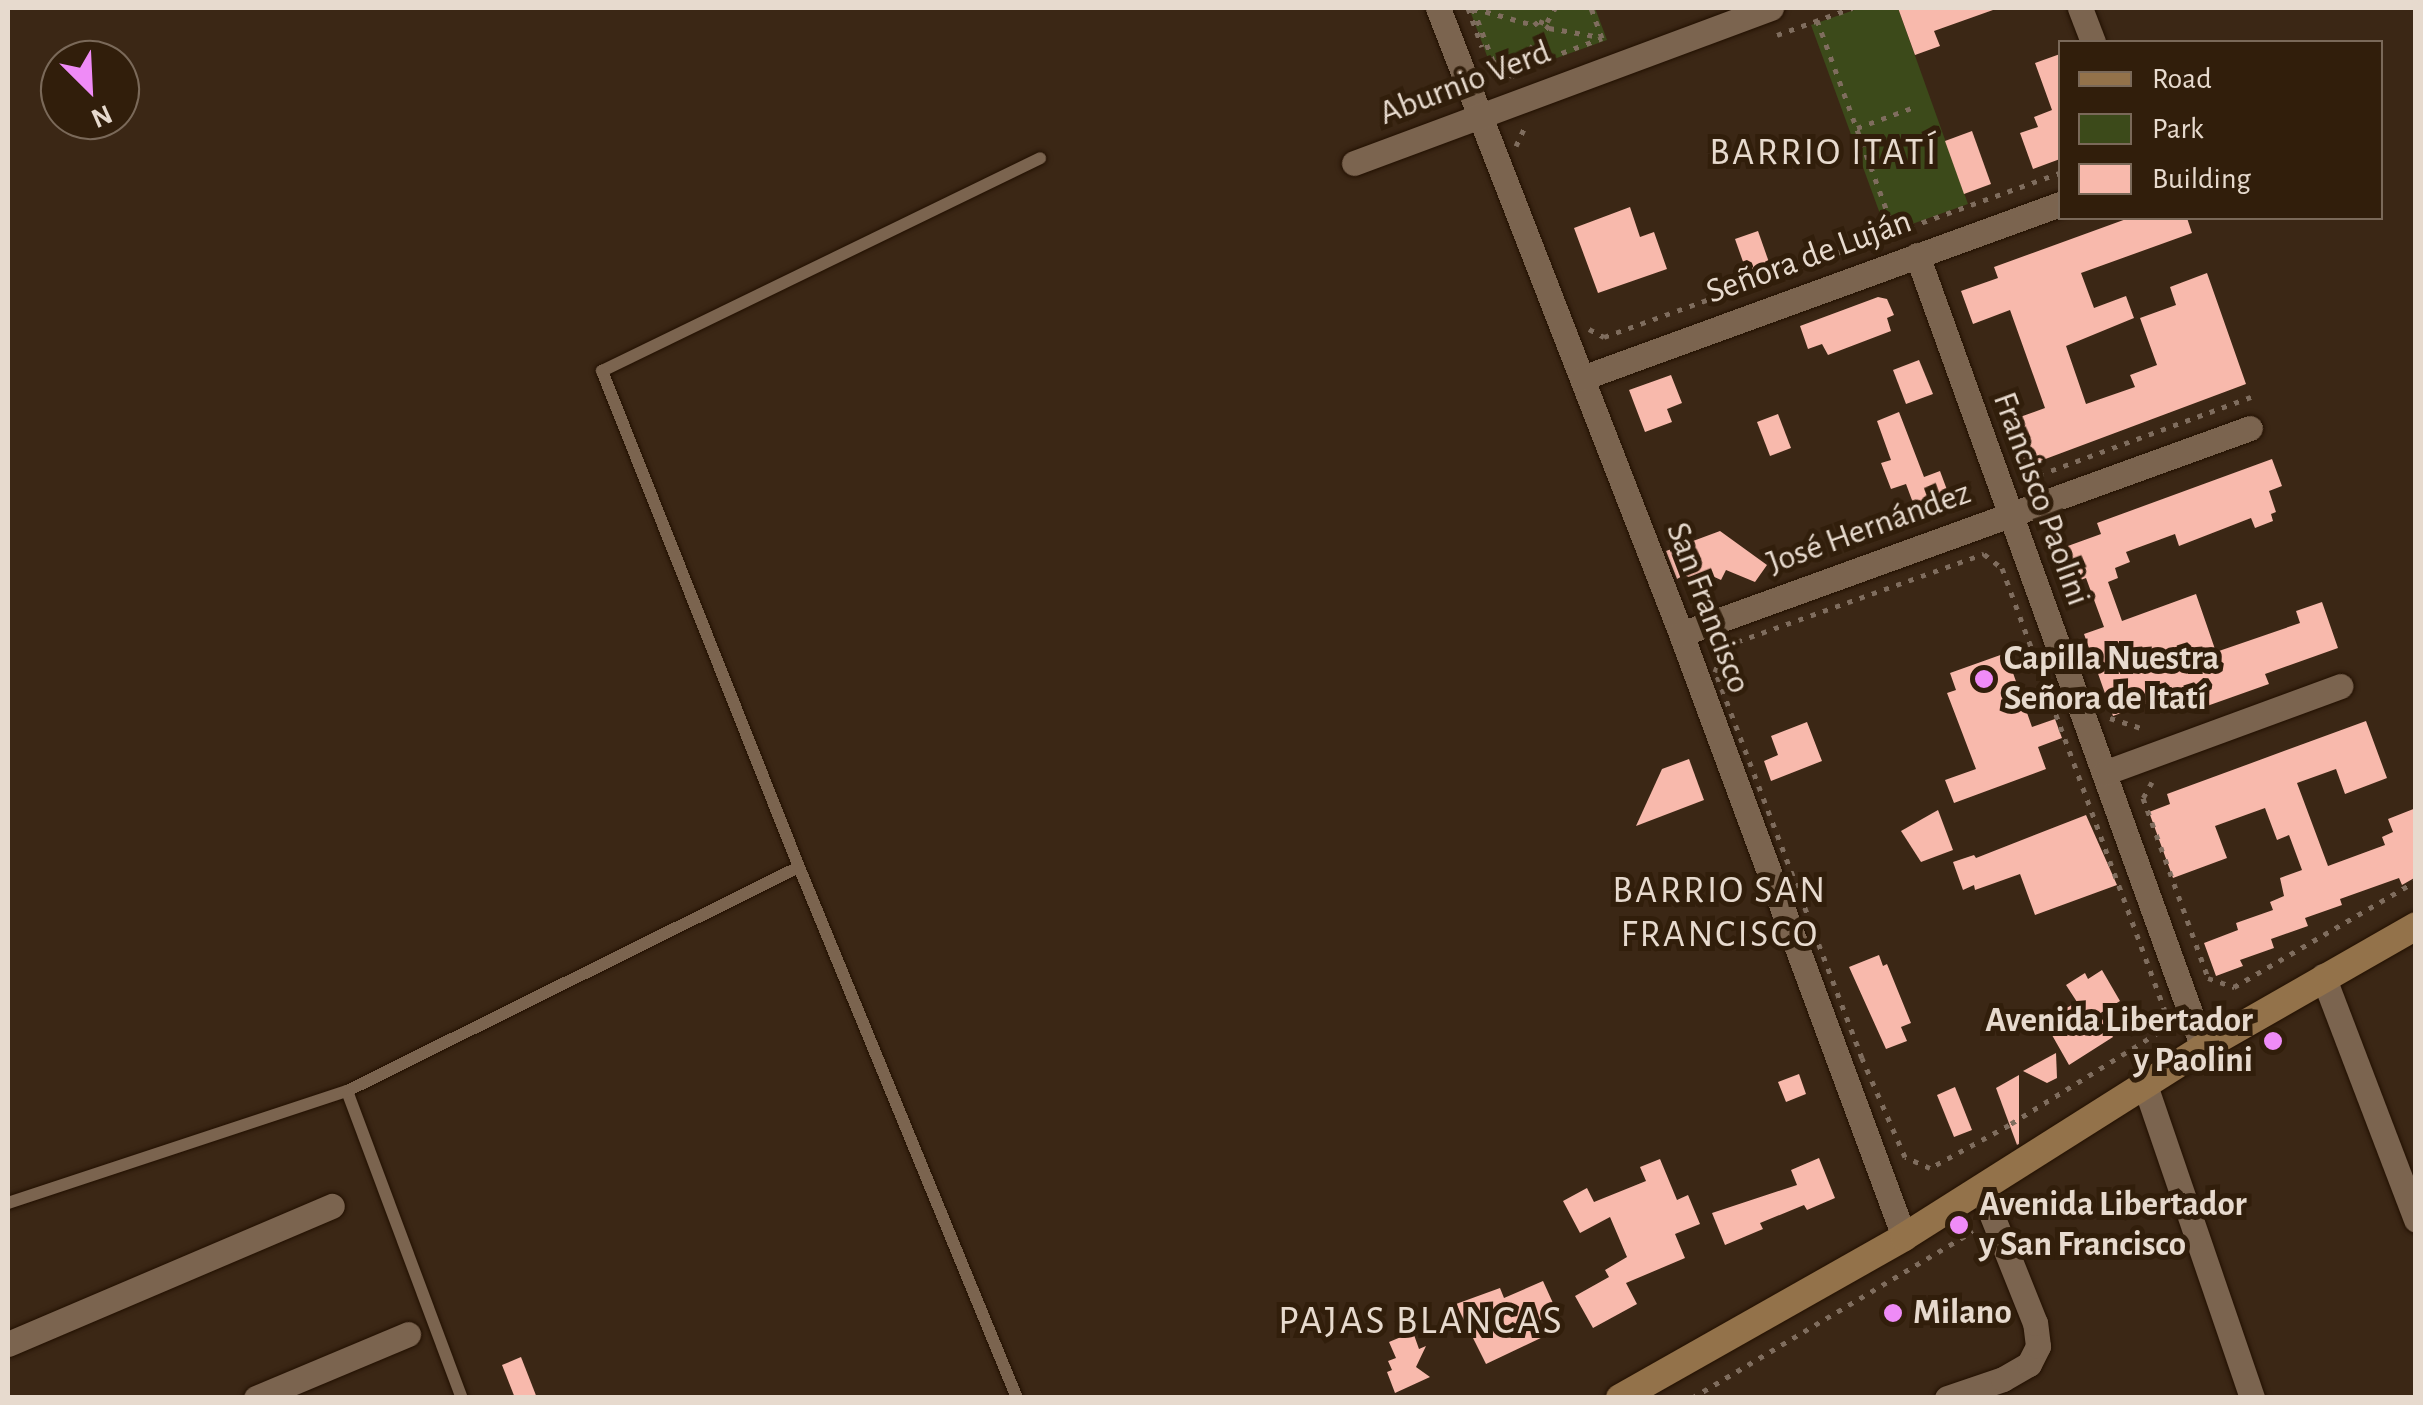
<!DOCTYPE html>
<html>
<head>
<meta charset="utf-8">
<style>
  body { margin:0 }
  #map { position:relative; width:2423px; height:1405px; overflow:hidden; background:#3b2715; font-family:"Alegreya Sans",sans-serif }
  div>[style] { position:absolute }
  .green>* { inset:0; background:#3c4a1a }
  .building>* { inset:0; background:#f8b9ac }
  .path>* { height:5px; margin-top:-2.5px; transform-origin:0; background:repeating-linear-gradient(90deg,#7f6d5e 0 5px,transparent 0 13px) }
  .roads { filter:drop-shadow(0 0 2px #221001) drop-shadow(0 0 2px #221001) }
  .service>* { height:12px; margin:-6px; padding:0 6px; transform-origin:6px; border-radius:6px; background:#7b644f }
  .minor>* { height:25px; margin:-12.5px; padding:0 12.5px; transform-origin:12.5px; border-radius:12.5px; background:#7b644f }
  .secondary>* { height:28px; margin:-14px; padding:0 14px; transform-origin:14px; border-radius:14px; background:#93724a }
  .dots>* { width:28px; height:28px; translate:-50% -50%; box-sizing:border-box; border:5px solid #311e0b; border-radius:50% }
  span { translate:-50% -50%; white-space:nowrap; text-align:center; line-height:1.15; -webkit-text-stroke:10px #311e0b; paint-order:stroke }
  .street-label { font-size:35px; color:#e7dace }
  .poi-label { font-size:35px; color:#e7dace; font-weight:700 }
  .left { translate:0 -50%; text-align:left }
  .right { translate:-100% -50%; text-align:right }
  .neighbourhood-label { font-size:38px; color:#e7dace; letter-spacing:2.5px }
  .quarter-label { font-size:40px; color:#e7dace; letter-spacing:2.5px }
  .frame { position:absolute; inset:0; border:10px solid #e7dace; pointer-events:none }
  .legend { position:absolute; left:2058px; top:40px; width:325px; height:180px; box-sizing:border-box; background:#311e0b; border:2px solid #7a6959; margin:0; padding:12px 18px; list-style:none; font-size:30px; color:#e7dace }
  .legend li { display:flex; align-items:center; gap:20px; height:50px }
  .legend b { width:50px; border:2px solid #7a6959 }
  .north { position:absolute; left:40px; top:40px; width:100px; height:100px; box-sizing:border-box; background:#311e0b; border:2px solid #7a6959; border-radius:50%; rotate:156deg; font-size:28px; font-weight:700; line-height:40px; text-align:center; color:#e7dace }
  .north::after { content:''; display:block; margin:auto; width:35px; height:45px; background:#ef8bf7; clip-path:polygon(50% 0,100% 100%,50% 72%,0 100%) }
</style>
</head>
<body>
<div id="map">
  <div class="green">
    <div style="clip-path:polygon(1469px 8px,1595px 8px,1607px 40px,1512px 74px,1490px 64px)"></div>
    <div style="clip-path:polygon(1860px 8px,1898px 8px,1968px 204px,1887px 233px,1811px 25px)"></div>
  </div>
  <div class="building">
    <div style="clip-path:polygon(1898px 8px,1993px 8px,1993px 10px,1934px 31px,1940px 46px,1915px 55px)"></div>
    <div style="clip-path:polygon(2060px 54px,2060px 159px,2033px 169px,2020px 133px,2038px 127px,2034px 117px,2052px 110px,2035px 63px)"></div>
    <div style="clip-path:polygon(1972px 131px,1991px 184px,1964px 194px,1945px 141px)"></div>
    <div style="clip-path:polygon(1630px 207px,1640px 237px,1654px 232px,1667px 269px,1598px 293px,1574px 228px)"></div>
    <div style="clip-path:polygon(2129px 218px,2187px 218px,2192px 233px,2081px 273px,2094px 308px,2126px 296px,2134px 318px,2066px 346px,2086px 404px,2135px 387px,2130px 375px,2157px 365px,2140px 318px,2176px 305px,2170px 287px,2207px 273px,2246px 384px,2024px 467px,2012px 433px,2024px 428px,2020px 417px,2045px 408px,2010px 310px,1973px 324px,1961px 291px,1998px 278px,1994px 267px)"></div>
    <div style="clip-path:polygon(1758px 231px,1771px 268px,1748px 276px,1735px 239px)"></div>
    <div style="clip-path:polygon(1878px 297px,1887px 299px,1894px 315px,1887px 318px,1891px 331px,1828px 355px,1822px 344px,1808px 349px,1800px 326px)"></div>
    <div style="clip-path:polygon(1919px 360px,1933px 394px,1906px 404px,1893px 370px)"></div>
    <div style="clip-path:polygon(1671px 375px,1682px 403px,1667px 409px,1672px 422px,1645px 432px,1629px 390px)"></div>
    <div style="clip-path:polygon(1899px 412px,1924px 477px,1940px 471px,1953px 506px,1919px 519px,1906px 484px,1891px 489px,1881px 463px,1891px 460px,1877px 421px)"></div>
    <div style="clip-path:polygon(1778px 414px,1791px 448px,1770px 456px,1757px 422px)"></div>
    <div style="clip-path:polygon(2272px 459px,2282px 486px,2269px 491px,2276px 512px,2271px 514px,2273px 521px,2255px 528px,2251px 518px,2179px 546px,2175px 534px,2126px 552px,2130px 562px,2115px 568px,2118px 578px,2108px 582px,2122px 621px,2196px 594px,2216px 652px,2300px 623px,2296px 611px,2322px 602px,2338px 648px,2265px 674px,2269px 684px,2207px 706px,2203px 695px,2166px 708px,2162px 698px,2113px 716px,2084px 634px,2104px 627px,2086px 578px,2067px 585px,2054px 551px,2101px 534px,2097px 523px)"></div>
    <div style="clip-path:polygon(1720px 531px,1767px 565px,1755px 582px,1726px 570px,1721px 580px,1710px 575px,1706px 585px,1684px 575px,1677px 579px,1666px 551px)"></div>
    <div style="clip-path:polygon(2006px 653px,2032px 727px,2055px 719px,2062px 738px,2038px 747px,2046px 769px,1954px 803px,1945px 780px,1976px 769px,1947px 693px,1956px 690px,1950px 673px)"></div>
    <div style="clip-path:polygon(2366px 721px,2387px 778px,2345px 794px,2336px 769px,2297px 783px,2328px 866px,2385px 845px,2382px 837px,2393px 832px,2388px 819px,2416px 808px,2416px 877px,2402px 885px,2399px 878px,2340px 899px,2342px 905px,2305px 918px,2308px 926px,2271px 939px,2274px 948px,2240px 960px,2243px 966px,2216px 976px,2204px 943px,2238px 930px,2236px 923px,2273px 910px,2270px 902px,2284px 896px,2280px 878px,2302px 870px,2289px 835px,2277px 840px,2265px 808px,2215px 826px,2227px 858px,2173px 878px,2149px 812px,2170px 804px,2167px 794px)"></div>
    <div style="clip-path:polygon(1807px 722px,1822px 761px,1771px 781px,1764px 761px,1778px 755px,1771px 736px)"></div>
    <div style="clip-path:polygon(1689px 759px,1704px 800px,1636px 826px,1662px 769px)"></div>
    <div style="clip-path:polygon(1938px 810px,1953px 850px,1921px 862px,1901px 831px)"></div>
    <div style="clip-path:polygon(2086px 815px,2117px 885px,2035px 915px,2020px 874px,1975px 890px,1974px 885px,1963px 890px,1953px 862px,1974px 855px,1976px 858px)"></div>
    <div style="clip-path:polygon(1879px 955px,1883px 966px,1887px 964px,1911px 1023px,1901px 1027px,1907px 1041px,1886px 1049px,1849px 967px)"></div>
    <div style="clip-path:polygon(2102px 970px,2120px 1001px,2099px 1014px,2113px 1037px,2069px 1065px,2044px 1021px,2077px 1002px,2066px 985px,2085px 973px,2088px 979px)"></div>
    <div style="clip-path:polygon(2056px 1053px,2057px 1078px,2047px 1083px,2023px 1071px)"></div>
    <div style="clip-path:polygon(1799px 1074px,1806px 1094px,1786px 1102px,1778px 1082px)"></div>
    <div style="clip-path:polygon(2019px 1075px,2019px 1144px,2017px 1145px,1996px 1088px)"></div>
    <div style="clip-path:polygon(1955px 1087px,1972px 1130px,1954px 1137px,1937px 1095px)"></div>
    <div style="clip-path:polygon(1819px 1158px,1835px 1198px,1807px 1210px,1804px 1205px,1760px 1223px,1763px 1229px,1725px 1245px,1712px 1213px,1797px 1185px,1791px 1170px)"></div>
    <div style="clip-path:polygon(1660px 1159px,1677px 1200px,1688px 1195px,1700px 1224px,1675px 1234px,1685px 1258px,1626px 1283px,1637px 1304px,1593px 1328px,1575px 1296px,1609px 1277px,1605px 1270px,1627px 1257px,1610px 1217px,1580px 1233px,1563px 1201px,1587px 1188px,1594px 1202px,1646px 1181px,1640px 1167px)"></div>
    <div style="clip-path:polygon(1543px 1281px,1557px 1312px,1538px 1321px,1545px 1336px,1486px 1364px,1456px 1304px,1500px 1288px,1504px 1298px)"></div>
    <div style="clip-path:polygon(1413px 1332px,1419px 1349px,1426px 1346px,1416px 1367px,1430px 1377px,1395px 1393px,1387px 1372px,1392px 1370px,1388px 1361px,1396px 1358px,1389px 1342px)"></div>
    <div style="clip-path:polygon(521px 1357px,537px 1398px,515px 1398px,502px 1365px)"></div>
  </div>
  <div class="path">
    <div style="left:1468px;top:8px;width:41px;rotate:70.3deg"></div>
    <div style="left:1473px;top:8px;width:57px;rotate:69.3deg"></div>
    <div style="left:1493px;top:61px;width:22px;rotate:27deg"></div>
    <div style="left:1513px;top:71px;width:95px;rotate:-20.3deg"></div>
    <div style="left:1602px;top:38px;width:32px;rotate:-110deg"></div>
    <div style="left:1473px;top:8px;width:63px;rotate:15.6deg"></div>
    <div style="left:1534px;top:25px;width:6px;rotate:-39deg"></div>
    <div style="left:1539px;top:21px;width:11px;rotate:22deg"></div>
    <div style="left:1549px;top:25px;width:56px;rotate:128.5deg"></div>
    <div style="left:1817px;top:20px;width:227px;rotate:69.9deg"></div>
    <div style="left:1547px;top:22px;width:16px;rotate:-60deg"></div>
    <div style="left:1549px;top:28px;width:52px;rotate:10deg"></div>
    <div style="left:1777px;top:35px;width:80px;rotate:-19.8deg"></div>
    <div style="left:1488px;top:62px;width:28px;rotate:30deg"></div>
    <div style="left:1512px;top:76px;width:5px;rotate:-22deg"></div>
    <div style="left:1857px;top:128px;width:64px;rotate:-20.1deg"></div>
    <div style="left:1516px;top:146px;width:23px;rotate:-65deg"></div>
    <div style="left:1589px;top:329px;width:17px;rotate:28deg"></div>
    <div style="left:1604px;top:337px;width:485px;rotate:-19.8deg"></div>
    <div style="left:2018px;top:460px;width:26px;rotate:36deg"></div>
    <div style="left:2039px;top:475px;width:226px;rotate:-20.2deg"></div>
    <div style="left:1984px;top:554px;width:23px;rotate:38deg"></div>
    <div style="left:2002px;top:568px;width:472px;rotate:69.8deg"></div>
    <div style="left:2165px;top:1011px;width:22px;rotate:106deg"></div>
    <div style="left:2159px;top:1032px;width:176px;rotate:148.2deg"></div>
    <div style="left:2009px;top:1125px;width:90px;rotate:151.4deg"></div>
    <div style="left:1930px;top:1168px;width:27px;rotate:-156deg"></div>
    <div style="left:1905px;top:1157px;width:108px;rotate:-113.5deg"></div>
    <div style="left:1862px;top:1058px;width:413px;rotate:-110.8deg"></div>
    <div style="left:1715px;top:672px;width:28px;rotate:-69deg"></div>
    <div style="left:1725px;top:646px;width:275px;rotate:-19.6deg"></div>
    <div style="left:2110px;top:718px;width:38px;rotate:18deg"></div>
    <div style="left:2152px;top:782px;width:18px;rotate:119deg"></div>
    <div style="left:2143px;top:798px;width:191px;rotate:70.1deg"></div>
    <div style="left:2208px;top:978px;width:28px;rotate:19deg"></div>
    <div style="left:2234px;top:987px;width:211px;rotate:-30.2deg"></div>
    <div style="left:1692px;top:1398px;width:327px;rotate:-30.7deg"></div>
  </div>
  <div class="roads">
    <div class="service">
      <div style="left:347px;top:1091px;width:328px;rotate:69.5deg"></div>
      <div style="left:8px;top:1203px;width:357px;rotate:-18.3deg"></div>
      <div style="left:347px;top:1091px;width:504px;rotate:-26.36deg"></div>
      <div style="left:1017px;top:1398px;width:574px;rotate:-112.32deg"></div>
      <div style="left:799px;top:867px;width:534px;rotate:-111.66deg"></div>
      <div style="left:602px;top:371px;width:487px;rotate:-25.9deg"></div>
    </div>
    <div class="minor">
      <div style="left:1438px;top:8px;width:672px;rotate:68.78deg"></div>
      <div style="left:1681px;top:634px;width:643px;rotate:69.7deg"></div>
      <div style="left:2080px;top:8px;width:36px;rotate:69deg"></div>
      <div style="left:1354px;top:163px;width:445px;rotate:-20.4deg"></div>
      <div style="left:1917px;top:255px;width:843px;rotate:70.17deg"></div>
      <div style="left:1582px;top:378px;width:509px;rotate:-20deg"></div>
      <div style="left:1681px;top:634px;width:605px;rotate:-19.9deg"></div>
      <div style="left:2104px;top:773px;width:252px;rotate:-20.2deg"></div>
      <div style="left:2323px;top:976px;width:261px;rotate:69.1deg"></div>
      <div style="left:2146px;top:1088px;width:328px;rotate:71.1deg"></div>
      <div style="left:8px;top:1344px;width:352px;rotate:-23.1deg"></div>
      <div style="left:256px;top:1398px;width:165px;rotate:-22.8deg"></div>
      <div style="left:1947px;top:1398px;width:59px;rotate:-18.7deg"></div>
      <div style="left:2003px;top:1379px;width:30px;rotate:-30deg"></div>
      <div style="left:2029px;top:1364px;width:20px;rotate:-63deg"></div>
      <div style="left:2038px;top:1346px;width:23px;rotate:-97deg"></div>
      <div style="left:2035px;top:1323px;width:145px;rotate:-111.8deg"></div>
    </div>
    <div class="secondary">
      <div style="left:1620px;top:1398px;width:326px;rotate:-29.5deg"></div>
      <div style="left:1904px;top:1237px;width:354px;rotate:-32.3deg"></div>
      <div style="left:2203px;top:1048px;width:245px;rotate:-29.8deg"></div>
    </div>
  </div>
  <div class="dots">
    <div style="left:1984px;top:679px;background:#ef8bf7"></div>
    <div style="left:2273px;top:1041px;background:#ef8bf7"></div>
    <div style="left:1959px;top:1225px;background:#ef8bf7"></div>
    <div style="left:1893px;top:1313px;background:#ef8bf7"></div>
  </div>
  <div class="street-label">
    <span style="left:1465px;top:83px;rotate:-21deg">Aburnio Verd</span>
    <span style="left:1809px;top:257px;rotate:-20deg">Señora de Luján</span>
    <span style="left:2041px;top:499px;rotate:70deg">Francisco Paolini</span>
    <span style="left:1869px;top:528px;rotate:-20deg">José Hernández</span>
    <span style="left:1708px;top:608px;rotate:69deg">San Francisco</span>
  </div>
  <div class="poi-label">
    <span class="left" style="left:2004px;top:679px">Capilla Nuestra<br>Señora de Itatí</span>
    <span class="right" style="left:2253px;top:1041px">Avenida Libertador<br>y Paolini</span>
    <span class="left" style="left:1979px;top:1225px">Avenida Libertador<br>y San Francisco</span>
    <span class="left" style="left:1913px;top:1313px">Milano</span>
  </div>
  <div class="neighbourhood-label">
    <span style="left:1824px;top:154px">BARRIO ITATÍ</span>
    <span style="left:1720px;top:914px">BARRIO SAN<br>FRANCISCO</span>
  </div>
  <div class="quarter-label">
    <span style="left:1421px;top:1321px">PAJAS BLANCAS</span>
  </div>
  <div class="frame"></div>
  <ul class="legend">
  <li><b style="height:12px;background:#93724a"></b>Road</li>
  <li><b style="height:28px;background:#3c4a1a"></b>Park</li>
  <li><b style="height:28px;background:#f8b9ac"></b>Building</li>
  </ul>
  <div class="north">N</div>
</div>
</body>
</html>
